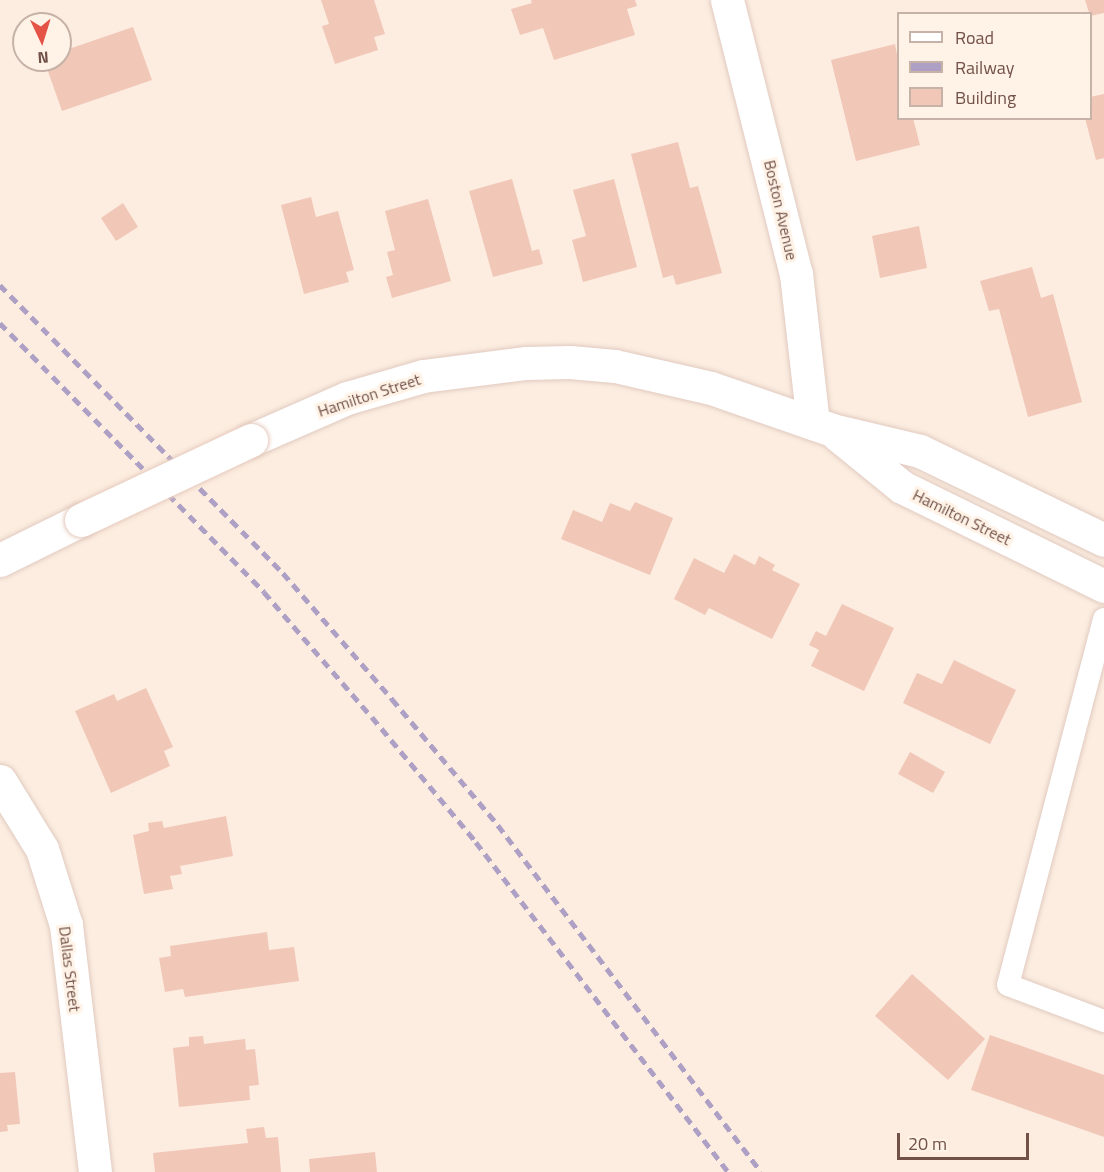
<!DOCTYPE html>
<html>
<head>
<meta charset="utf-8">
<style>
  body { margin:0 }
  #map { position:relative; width:1104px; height:1172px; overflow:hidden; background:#fcede0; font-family:"Titillium Web",sans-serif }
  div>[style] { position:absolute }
  .building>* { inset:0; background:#f1c7b8 }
  .roads { filter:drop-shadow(0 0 2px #e1cac0) drop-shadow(0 0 2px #e1cac0) }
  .service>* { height:22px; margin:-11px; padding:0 11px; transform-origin:11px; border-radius:11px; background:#fff }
  .minor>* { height:33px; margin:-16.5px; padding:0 16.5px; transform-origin:16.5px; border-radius:16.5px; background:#fff }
  .secondary>* { height:33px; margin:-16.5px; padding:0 16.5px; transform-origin:16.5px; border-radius:16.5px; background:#fff }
  .rail>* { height:4.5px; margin-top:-2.25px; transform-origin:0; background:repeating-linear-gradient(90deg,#aea0c4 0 9px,transparent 0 15px) }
  .bridges { filter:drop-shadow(0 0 2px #e6cabd) drop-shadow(0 0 2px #e6cabd) }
  .secondary-bridge>* { height:33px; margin:-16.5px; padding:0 16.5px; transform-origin:16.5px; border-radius:16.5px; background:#fff }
  span { translate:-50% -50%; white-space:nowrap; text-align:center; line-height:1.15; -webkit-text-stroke:6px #fff2e6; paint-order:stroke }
  .street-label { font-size:16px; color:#725148 }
  .legend { position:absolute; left:897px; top:12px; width:195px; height:108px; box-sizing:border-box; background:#fff2e6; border:2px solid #c7b2a7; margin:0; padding:8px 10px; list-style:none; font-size:18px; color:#725148 }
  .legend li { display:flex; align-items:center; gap:12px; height:30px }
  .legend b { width:30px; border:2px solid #c7b2a7 }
  .north { position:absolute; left:12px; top:12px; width:60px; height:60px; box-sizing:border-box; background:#fff2e6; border:2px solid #c7b2a7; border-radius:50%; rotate:176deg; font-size:16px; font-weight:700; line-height:24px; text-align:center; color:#725148 }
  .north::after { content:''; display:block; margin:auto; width:21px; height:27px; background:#e55346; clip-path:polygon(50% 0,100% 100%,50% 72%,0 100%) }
  .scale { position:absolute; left:897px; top:1133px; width:132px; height:27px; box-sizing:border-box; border:3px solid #725148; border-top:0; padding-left:8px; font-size:18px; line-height:21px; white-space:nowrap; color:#725148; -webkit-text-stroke:4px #fff2e6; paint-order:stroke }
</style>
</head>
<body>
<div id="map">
  <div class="building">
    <div style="clip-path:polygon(321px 0,374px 0,385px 34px,374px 37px,378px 50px,335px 64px,322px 26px,329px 24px)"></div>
    <div style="clip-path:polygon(531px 0,635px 0,637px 6px,627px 9px,635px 35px,554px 60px,543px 28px,520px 35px,511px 9px,532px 3px)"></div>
    <div style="clip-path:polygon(1085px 0,1104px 0,1104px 13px,1090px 16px)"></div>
    <div style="clip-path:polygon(133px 27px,152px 80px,62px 111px,44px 60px,60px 60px,60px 52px)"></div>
    <div style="clip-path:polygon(895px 44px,898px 60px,898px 118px,913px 118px,920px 145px,856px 161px,831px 60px)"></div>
    <div style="clip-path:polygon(1104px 94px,1104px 158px,1096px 160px,1085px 118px,1090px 118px,1090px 97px)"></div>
    <div style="clip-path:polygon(678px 142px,690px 188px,698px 186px,722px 273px,676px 285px,673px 275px,663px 278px,631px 154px)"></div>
    <div style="clip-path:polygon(512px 179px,532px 251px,539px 249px,543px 264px,493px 277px,469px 191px)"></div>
    <div style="clip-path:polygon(614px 179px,637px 267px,583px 282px,572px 240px,586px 236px,573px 190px)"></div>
    <div style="clip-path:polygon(311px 197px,316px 217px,338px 211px,354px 270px,346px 272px,349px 282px,304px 294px,281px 205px)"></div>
    <div style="clip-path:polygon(428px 199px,451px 281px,392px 298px,386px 277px,393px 275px,387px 252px,395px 250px,385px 211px)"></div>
    <div style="clip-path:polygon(123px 203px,138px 227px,116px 241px,101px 218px)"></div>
    <div style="clip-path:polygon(919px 226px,927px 268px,880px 278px,872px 236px)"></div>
    <div style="clip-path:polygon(1032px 267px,1041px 298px,1053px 294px,1082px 402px,1028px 417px,999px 309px,989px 311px,980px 281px)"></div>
    <div style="clip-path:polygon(635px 502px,673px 518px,650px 575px,561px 539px,573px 510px,602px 522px,610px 503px,630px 511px)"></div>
    <div style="clip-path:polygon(734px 554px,755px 565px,759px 556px,775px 565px,772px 570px,800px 584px,772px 639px,709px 608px,705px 615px,674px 599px,694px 558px,724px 573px)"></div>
    <div style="clip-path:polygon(842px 604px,894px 628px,864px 691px,811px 666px,819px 650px,809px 645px,816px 631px,826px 636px)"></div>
    <div style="clip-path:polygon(954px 660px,1016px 690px,990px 744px,903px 703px,917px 673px,942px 684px)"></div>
    <div style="clip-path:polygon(146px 688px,173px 747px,164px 751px,170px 766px,111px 793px,75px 711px,114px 694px,117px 701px)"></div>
    <div style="clip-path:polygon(910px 752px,945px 772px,933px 793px,898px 774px)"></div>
    <div style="clip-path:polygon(226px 816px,233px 856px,180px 866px,182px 874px,170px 876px,173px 889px,144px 894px,133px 835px,149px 831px,148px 823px,162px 821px,164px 828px)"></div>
    <div style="clip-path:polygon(267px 932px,269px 950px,294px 947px,299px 981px,185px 997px,183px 989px,165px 992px,159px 958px,171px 956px,170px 946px)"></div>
    <div style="clip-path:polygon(912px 974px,985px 1039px,948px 1080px,875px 1016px)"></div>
    <div style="clip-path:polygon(990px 1035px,1104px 1075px,1104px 1137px,971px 1090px)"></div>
    <div style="clip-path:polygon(203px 1036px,204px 1044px,245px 1039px,246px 1050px,255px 1049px,259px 1085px,249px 1086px,250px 1100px,179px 1107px,173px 1048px,189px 1046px,189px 1037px)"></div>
    <div style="clip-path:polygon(15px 1072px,20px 1124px,7px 1125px,8px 1131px,0 1132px,0 1073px)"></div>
    <div style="clip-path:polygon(264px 1127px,266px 1138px,278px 1137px,281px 1172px,155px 1172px,153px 1153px,248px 1143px,246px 1129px)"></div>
    <div style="clip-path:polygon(375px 1152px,377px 1172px,310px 1172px,309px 1159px)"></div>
  </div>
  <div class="roads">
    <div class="service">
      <div style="left:1104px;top:619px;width:378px;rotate:104.7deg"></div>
      <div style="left:1008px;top:985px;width:103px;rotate:20.6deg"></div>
    </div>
    <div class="minor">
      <div style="left:727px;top:0;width:283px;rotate:75.9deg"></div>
      <div style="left:796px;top:274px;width:150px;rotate:83.5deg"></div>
      <div style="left:0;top:781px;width:80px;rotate:58.3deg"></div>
      <div style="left:42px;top:849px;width:80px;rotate:72.5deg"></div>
      <div style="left:66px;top:925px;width:249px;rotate:83.3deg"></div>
    </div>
    <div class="secondary">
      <div style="left:838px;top:435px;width:82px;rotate:39.1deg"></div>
      <div style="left:902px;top:487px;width:225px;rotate:26.1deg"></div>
      <div style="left:251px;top:440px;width:105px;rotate:-23.6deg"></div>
      <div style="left:347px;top:398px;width:79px;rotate:-16.1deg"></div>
      <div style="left:423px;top:376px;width:104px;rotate:-7.2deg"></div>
      <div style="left:526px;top:363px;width:44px;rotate:-1.3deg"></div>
      <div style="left:570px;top:362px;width:45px;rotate:5.1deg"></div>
      <div style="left:615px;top:366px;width:98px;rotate:12.9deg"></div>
      <div style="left:711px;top:388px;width:128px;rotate:19.1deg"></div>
      <div style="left:832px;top:430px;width:90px;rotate:13.4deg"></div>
      <div style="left:920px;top:451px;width:204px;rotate:25.8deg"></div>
      <div style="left:0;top:560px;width:90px;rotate:-26.3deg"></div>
    </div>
  </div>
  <div class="rail">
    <div style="left:0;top:285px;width:404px;rotate:45.5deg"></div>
    <div style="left:283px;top:573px;width:167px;rotate:49.1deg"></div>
    <div style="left:392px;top:699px;width:165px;rotate:49.9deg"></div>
    <div style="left:498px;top:825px;width:435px;rotate:52.8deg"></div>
    <div style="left:0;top:323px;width:377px;rotate:45.5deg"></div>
    <div style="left:264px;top:592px;width:165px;rotate:49.2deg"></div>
    <div style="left:372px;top:717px;width:163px;rotate:50.2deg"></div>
    <div style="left:476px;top:842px;width:415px;rotate:52.6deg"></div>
  </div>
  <div class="bridges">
    <div class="secondary-bridge">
      <div style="left:81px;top:520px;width:188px;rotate:-25.2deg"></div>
    </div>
  </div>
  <div class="street-label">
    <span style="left:781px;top:210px;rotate:77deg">Boston Avenue</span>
    <span style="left:369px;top:395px;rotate:-18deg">Hamilton Street</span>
    <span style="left:962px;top:517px;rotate:26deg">Hamilton Street</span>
    <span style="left:70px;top:969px;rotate:83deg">Dallas Street</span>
  </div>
  <ul class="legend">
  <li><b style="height:8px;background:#fff"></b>Road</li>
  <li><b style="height:8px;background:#aea0c4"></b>Railway</li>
  <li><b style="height:16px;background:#f1c7b8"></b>Building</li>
  </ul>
  <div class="north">N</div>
  <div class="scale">20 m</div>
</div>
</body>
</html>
